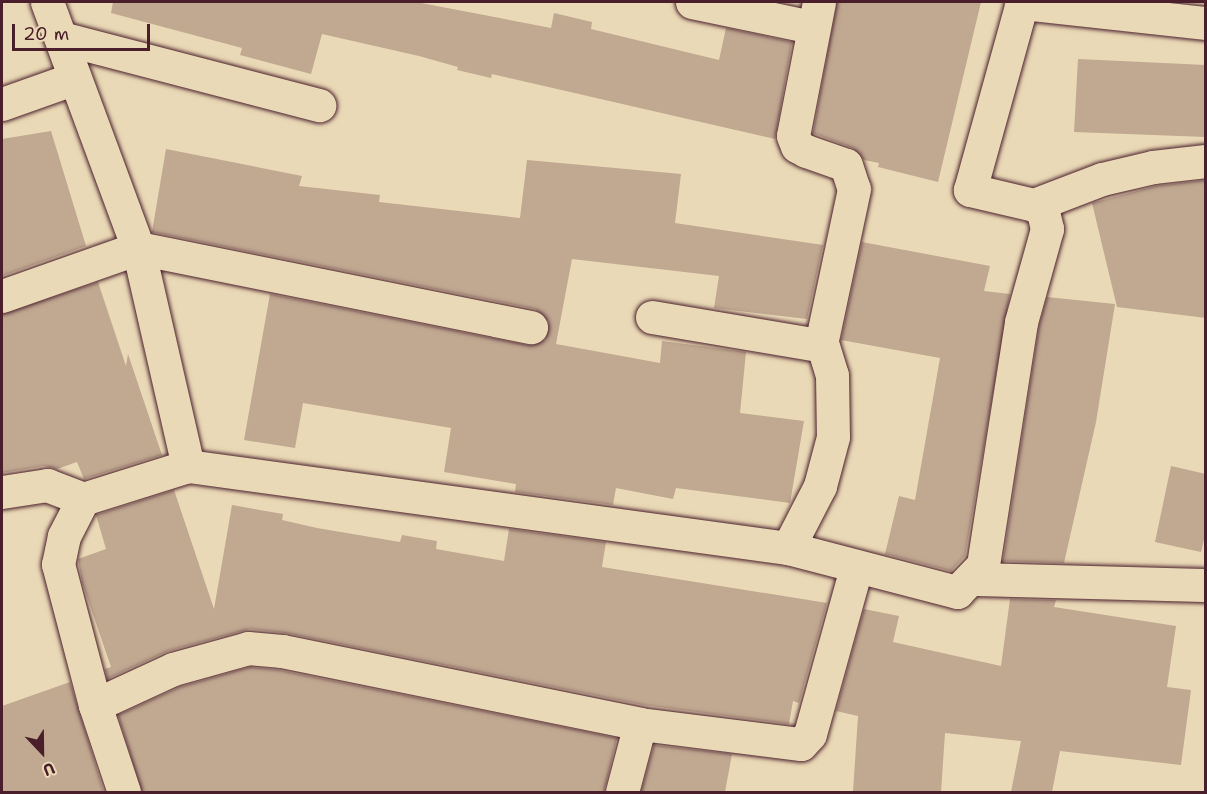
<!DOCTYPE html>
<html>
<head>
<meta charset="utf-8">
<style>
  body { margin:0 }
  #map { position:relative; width:1207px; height:794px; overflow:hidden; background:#ead9b6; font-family:"Shantell Sans",sans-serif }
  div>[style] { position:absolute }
  .building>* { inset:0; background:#c0a891 }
  .roads { filter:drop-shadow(0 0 2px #4a1f2b) drop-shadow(0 0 2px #4a1f2b) }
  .minor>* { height:33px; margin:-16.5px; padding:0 16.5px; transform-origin:16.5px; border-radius:16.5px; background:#ead9b6 }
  span { translate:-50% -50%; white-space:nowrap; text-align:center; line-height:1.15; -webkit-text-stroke:4.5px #ead9b6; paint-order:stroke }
  .frame { position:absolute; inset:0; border:3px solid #4a1f2b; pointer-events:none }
  .north { position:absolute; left:12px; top:722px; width:60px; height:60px; -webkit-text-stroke:4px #ead9b6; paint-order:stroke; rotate:158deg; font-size:16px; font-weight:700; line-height:24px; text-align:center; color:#4a1f2b }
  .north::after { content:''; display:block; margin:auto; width:21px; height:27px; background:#4a1f2b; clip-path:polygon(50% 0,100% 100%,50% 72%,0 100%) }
  .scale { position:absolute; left:12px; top:24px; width:138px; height:27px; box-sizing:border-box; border:3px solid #4a1f2b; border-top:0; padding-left:8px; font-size:18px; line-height:21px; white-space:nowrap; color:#4a1f2b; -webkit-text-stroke:4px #ead9b6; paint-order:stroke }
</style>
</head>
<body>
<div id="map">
  <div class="building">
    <div style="clip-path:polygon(113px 2px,416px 2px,551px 28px,554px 13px,592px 22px,591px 29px,719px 60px,726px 28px,792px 42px,775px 139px,492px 74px,491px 78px,457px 70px,458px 67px,419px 56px,322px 34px,311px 74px,240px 55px,242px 48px,111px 13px)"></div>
    <div style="clip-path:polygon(837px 2px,981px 2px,938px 182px,878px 167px,879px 163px,864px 160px,853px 148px,813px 133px)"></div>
    <div style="clip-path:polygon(1078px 59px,1206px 65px,1206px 137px,1074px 132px)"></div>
    <div style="clip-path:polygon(51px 131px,86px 246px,2px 276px,2px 139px)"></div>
    <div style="clip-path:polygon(166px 149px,302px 176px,299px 186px,380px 195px,379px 202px,520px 218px,527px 160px,681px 174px,675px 223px,823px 245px,807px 319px,714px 308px,719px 276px,572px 259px,556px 344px,660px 363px,662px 341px,746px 352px,740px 413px,804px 421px,790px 503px,676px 488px,673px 499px,616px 488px,613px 505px,515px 492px,516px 484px,444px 472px,451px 428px,303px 403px,295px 448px,244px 440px,270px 294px,527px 345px,545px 340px,549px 322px,535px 309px,152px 232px)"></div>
    <div style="clip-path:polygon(1206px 180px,1206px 318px,1117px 307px,1092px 203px,1156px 186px)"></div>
    <div style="clip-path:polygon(862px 242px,990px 266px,984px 291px,1010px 294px,965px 556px,951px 571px,885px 554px,899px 496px,915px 500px,940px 358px,841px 340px)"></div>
    <div style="clip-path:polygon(98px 282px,126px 366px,128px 354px,162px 455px,84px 479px,77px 462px,57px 469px,44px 466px,2px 473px,2px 314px)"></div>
    <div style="clip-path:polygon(1047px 297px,1115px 304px,1096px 422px,1064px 563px,1003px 561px,1039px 326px)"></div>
    <div style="clip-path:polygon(1171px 466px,1206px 474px,1206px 532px,1201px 552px,1155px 542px)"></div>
    <div style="clip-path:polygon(174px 490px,214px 609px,232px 505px,283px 514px,282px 520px,317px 528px,400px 542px,402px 535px,437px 541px,436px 549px,504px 561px,509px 529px,606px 542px,602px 567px,827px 603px,799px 703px,793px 701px,789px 724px,643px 705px,286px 633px,250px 629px,168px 651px,107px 679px,105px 669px,111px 667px,82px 582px,78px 559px,106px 549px,96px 515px)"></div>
    <div style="clip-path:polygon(1010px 599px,1056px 600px,1054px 607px,1176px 626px,1167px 687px,1191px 690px,1181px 765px,1060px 751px,1052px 792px,1011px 792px,1021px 741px,945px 733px,941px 792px,853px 792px,858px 716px,836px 711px,864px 609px,899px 616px,893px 642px,1001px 666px)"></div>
    <div style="clip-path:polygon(250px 667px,279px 670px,617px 738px,604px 792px,142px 792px,118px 715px,180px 687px)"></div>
    <div style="clip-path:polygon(70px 682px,104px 792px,2px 792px,2px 706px)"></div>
    <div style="clip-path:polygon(654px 745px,732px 754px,725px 792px,641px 792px)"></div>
  </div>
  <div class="roads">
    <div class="minor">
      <div style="left:47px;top:2px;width:262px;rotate:69.7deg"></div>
      <div style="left:138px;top:248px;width:224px;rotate:77.1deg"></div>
      <div style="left:692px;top:2px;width:123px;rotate:11.8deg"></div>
      <div style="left:819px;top:2px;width:136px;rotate:101deg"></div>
      <div style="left:793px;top:136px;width:11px;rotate:68deg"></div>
      <div style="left:797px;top:146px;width:10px;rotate:29deg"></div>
      <div style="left:806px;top:151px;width:42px;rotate:19.3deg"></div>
      <div style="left:846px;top:165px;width:25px;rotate:72deg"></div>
      <div style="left:854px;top:189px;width:158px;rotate:102deg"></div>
      <div style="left:1021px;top:3px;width:186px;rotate:6.2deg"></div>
      <div style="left:61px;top:38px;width:267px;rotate:14.6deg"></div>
      <div style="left:2px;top:104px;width:77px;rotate:-19.6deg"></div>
      <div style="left:1034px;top:205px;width:73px;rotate:-20.9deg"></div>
      <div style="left:1102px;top:179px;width:52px;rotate:-13.2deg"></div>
      <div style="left:1153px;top:167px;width:53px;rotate:-6.5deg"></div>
      <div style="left:2px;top:296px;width:144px;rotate:-19.4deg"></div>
      <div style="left:138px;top:248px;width:401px;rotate:11.4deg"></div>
      <div style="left:652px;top:317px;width:173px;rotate:9.6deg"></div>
      <div style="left:823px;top:346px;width:30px;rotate:73deg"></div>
      <div style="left:832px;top:375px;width:62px;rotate:89.1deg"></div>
      <div style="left:833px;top:437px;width:51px;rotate:104.9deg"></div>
      <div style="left:820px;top:486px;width:70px;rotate:117.3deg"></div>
      <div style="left:2px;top:492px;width:46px;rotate:-8.8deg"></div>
      <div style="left:47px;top:485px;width:39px;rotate:21deg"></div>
      <div style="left:83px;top:499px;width:110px;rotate:-17.4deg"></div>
      <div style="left:188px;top:466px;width:606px;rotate:7.78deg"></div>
      <div style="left:788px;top:548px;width:175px;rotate:14.6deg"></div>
      <div style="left:957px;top:592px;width:37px;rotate:-46deg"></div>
      <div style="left:983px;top:565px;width:246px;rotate:-81.1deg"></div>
      <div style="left:1021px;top:322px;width:97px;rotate:-74.4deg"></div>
      <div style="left:1047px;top:229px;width:18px;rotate:-103deg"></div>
      <div style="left:1043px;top:211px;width:11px;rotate:-146deg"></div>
      <div style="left:1034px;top:205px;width:66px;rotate:-166.8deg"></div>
      <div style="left:970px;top:190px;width:195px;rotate:-74.5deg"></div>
      <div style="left:83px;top:499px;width:42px;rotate:117.2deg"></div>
      <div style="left:64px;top:536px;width:29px;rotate:102deg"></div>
      <div style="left:58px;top:564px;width:146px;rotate:75.3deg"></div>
      <div style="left:95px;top:705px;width:92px;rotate:71.6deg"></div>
      <div style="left:974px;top:579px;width:232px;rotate:1.5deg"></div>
      <div style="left:95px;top:705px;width:86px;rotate:-24.8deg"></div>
      <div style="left:173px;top:669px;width:78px;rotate:-15.6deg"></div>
      <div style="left:248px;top:648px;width:34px;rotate:5deg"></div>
      <div style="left:282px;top:651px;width:365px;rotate:11.5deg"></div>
      <div style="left:640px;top:724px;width:162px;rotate:7.1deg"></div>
      <div style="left:801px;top:744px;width:13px;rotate:-48deg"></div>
      <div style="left:810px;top:734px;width:172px;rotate:-74.5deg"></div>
      <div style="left:622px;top:792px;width:70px;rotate:-75.2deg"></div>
    </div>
  </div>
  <div class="frame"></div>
  <div class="north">U</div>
  <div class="scale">20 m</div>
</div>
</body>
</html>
